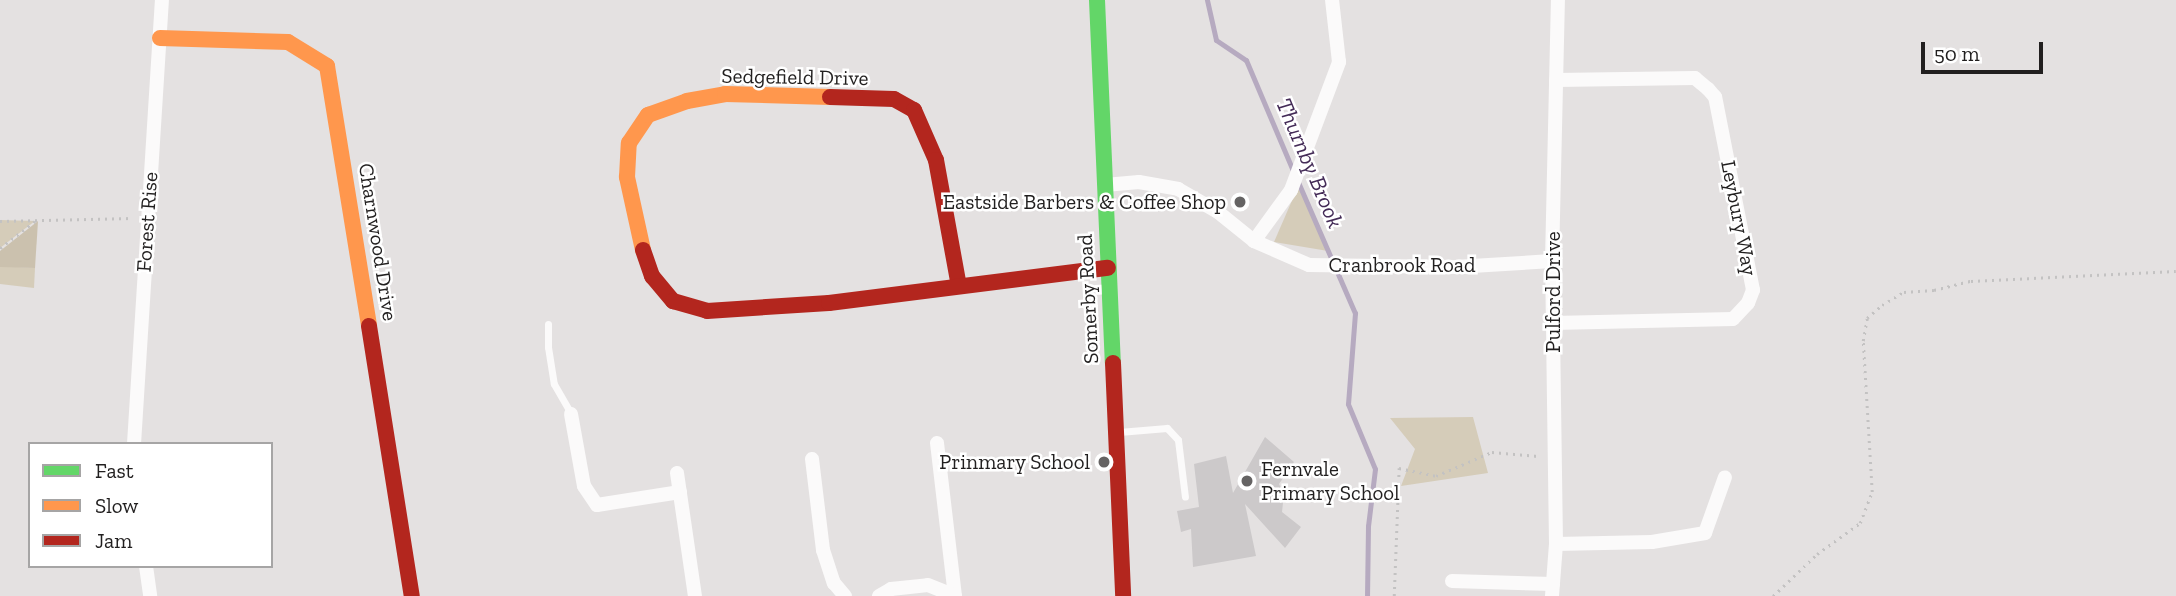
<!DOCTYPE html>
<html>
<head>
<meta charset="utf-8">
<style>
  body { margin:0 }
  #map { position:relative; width:2176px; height:596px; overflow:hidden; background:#e4e1e1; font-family:"Zilla Slab",serif }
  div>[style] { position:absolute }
  .green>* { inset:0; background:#d5ccb9 }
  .forest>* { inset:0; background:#cbc1ae }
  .stream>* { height:5px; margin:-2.5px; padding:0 2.5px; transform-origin:2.5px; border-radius:2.5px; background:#b6aac0 }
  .building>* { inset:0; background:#ccc9ca }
  .path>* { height:2.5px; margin-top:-1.25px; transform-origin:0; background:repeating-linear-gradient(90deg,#c3c2c2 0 2px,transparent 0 7px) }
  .lane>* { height:7px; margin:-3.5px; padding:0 3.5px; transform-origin:3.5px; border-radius:3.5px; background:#fbfafa }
  .street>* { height:14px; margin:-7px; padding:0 7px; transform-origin:7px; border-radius:7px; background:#fbfafa }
  .fast>* { height:16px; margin:-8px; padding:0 8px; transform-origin:8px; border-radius:8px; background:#63d668 }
  .slow>* { height:16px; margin:-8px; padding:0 8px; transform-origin:8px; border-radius:8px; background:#ff974d }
  .jam>* { height:16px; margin:-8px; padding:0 8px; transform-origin:8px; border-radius:8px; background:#b3261e }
  .dots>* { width:19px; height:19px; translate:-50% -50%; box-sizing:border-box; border:4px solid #fff; border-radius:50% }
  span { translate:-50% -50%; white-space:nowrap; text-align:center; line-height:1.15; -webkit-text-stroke:5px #fff; paint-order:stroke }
  .street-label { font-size:21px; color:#211f1f }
  .poi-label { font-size:21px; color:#211f1f }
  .right { translate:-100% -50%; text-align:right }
  .left { translate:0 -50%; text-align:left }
  .water-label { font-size:23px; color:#442b57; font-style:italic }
  .legend { position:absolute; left:28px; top:442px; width:245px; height:126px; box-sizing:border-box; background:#fff; border:2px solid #a6a5a5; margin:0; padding:9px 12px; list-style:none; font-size:21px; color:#211f1f }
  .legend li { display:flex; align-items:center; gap:14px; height:35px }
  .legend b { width:35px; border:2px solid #a6a5a5 }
  .scale { position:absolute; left:1921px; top:42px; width:122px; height:32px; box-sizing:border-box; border:4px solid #211f1f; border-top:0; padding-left:9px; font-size:21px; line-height:24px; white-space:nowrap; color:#211f1f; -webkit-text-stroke:5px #fff; paint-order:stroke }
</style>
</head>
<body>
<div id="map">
  <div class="green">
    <div style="clip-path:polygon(1297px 189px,1302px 192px,1328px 251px,1274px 242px)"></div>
    <div style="clip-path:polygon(0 220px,35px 221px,0 248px)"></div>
    <div style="clip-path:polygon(0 266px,35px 268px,34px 288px,0 284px)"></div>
    <div style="clip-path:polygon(1473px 417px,1488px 473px,1401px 486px,1415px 449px,1390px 418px)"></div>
  </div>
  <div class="forest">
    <div style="clip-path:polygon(38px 221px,35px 268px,0 267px,0 251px)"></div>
  </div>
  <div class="stream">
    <div style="left:1207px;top:0;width:41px;rotate:77.3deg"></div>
    <div style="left:1216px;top:40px;width:36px;rotate:34deg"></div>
    <div style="left:1246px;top:60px;width:123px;rotate:67deg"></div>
    <div style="left:1298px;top:182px;width:143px;rotate:66.5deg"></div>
    <div style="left:1355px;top:313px;width:91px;rotate:94.4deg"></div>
    <div style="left:1348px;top:404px;width:70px;rotate:67.4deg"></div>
    <div style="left:1375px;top:469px;width:57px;rotate:97deg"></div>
    <div style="left:1368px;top:526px;width:70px;rotate:90.8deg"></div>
  </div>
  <div class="building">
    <div style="clip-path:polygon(1265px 437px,1294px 462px,1279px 484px,1284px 494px,1282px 512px,1301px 527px,1285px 548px,1245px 504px,1256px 556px,1193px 567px,1191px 529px,1181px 532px,1177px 511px,1199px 507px,1194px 464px,1226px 456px,1233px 493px)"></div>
  </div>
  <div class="path">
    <div style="left:0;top:221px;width:133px;rotate:-1.3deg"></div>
    <div style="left:0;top:248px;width:44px;rotate:-37.6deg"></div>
    <div style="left:1394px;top:596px;width:128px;rotate:-87.8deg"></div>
    <div style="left:1399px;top:468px;width:38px;rotate:12deg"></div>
    <div style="left:1436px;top:476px;width:61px;rotate:-23.2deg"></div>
    <div style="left:1492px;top:452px;width:46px;rotate:5deg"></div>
    <div style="left:1773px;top:596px;width:61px;rotate:-43.7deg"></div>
    <div style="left:1817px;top:554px;width:53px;rotate:-35.8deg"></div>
    <div style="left:1860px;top:523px;width:33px;rotate:-69deg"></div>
    <div style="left:1872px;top:492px;width:151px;rotate:-93.4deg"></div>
    <div style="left:1863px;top:341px;width:23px;rotate:-80deg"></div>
    <div style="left:1867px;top:318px;width:20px;rotate:-41deg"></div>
    <div style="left:1882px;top:305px;width:26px;rotate:-31deg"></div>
    <div style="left:1904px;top:292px;width:30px;rotate:-4deg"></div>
    <div style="left:1934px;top:290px;width:38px;rotate:-14deg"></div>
    <div style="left:1971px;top:281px;width:205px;rotate:-2.8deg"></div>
  </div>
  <div class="lane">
    <div style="left:548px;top:324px;width:23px;rotate:90deg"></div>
    <div style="left:548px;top:347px;width:37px;rotate:81deg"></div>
    <div style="left:554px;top:384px;width:34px;rotate:60deg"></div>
    <div style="left:1119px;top:432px;width:48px;rotate:-4.8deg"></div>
    <div style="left:1167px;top:428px;width:16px;rotate:47deg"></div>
    <div style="left:1178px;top:440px;width:57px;rotate:83deg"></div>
  </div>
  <div class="street">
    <div style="left:1105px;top:185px;width:34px;rotate:-5deg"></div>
    <div style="left:1139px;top:182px;width:40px;rotate:10deg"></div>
    <div style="left:1178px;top:189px;width:46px;rotate:29.9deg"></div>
    <div style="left:1218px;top:212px;width:46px;rotate:38.9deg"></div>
    <div style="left:1254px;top:241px;width:60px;rotate:23.6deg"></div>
    <div style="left:1309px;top:265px;width:146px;rotate:0.8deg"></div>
    <div style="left:1455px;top:267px;width:97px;rotate:-3.5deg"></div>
    <div style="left:1254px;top:241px;width:63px;rotate:-54deg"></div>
    <div style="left:1291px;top:190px;width:137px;rotate:-69.4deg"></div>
    <div style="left:1339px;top:62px;width:62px;rotate:-96.4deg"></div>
    <div style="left:1553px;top:323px;width:180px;rotate:-1.3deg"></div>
    <div style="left:1733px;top:319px;width:22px;rotate:-47deg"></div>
    <div style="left:1748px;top:303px;width:14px;rotate:-69deg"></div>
    <div style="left:1753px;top:290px;width:197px;rotate:-101.1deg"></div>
    <div style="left:1715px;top:97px;width:11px;rotate:-131deg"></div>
    <div style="left:1708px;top:89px;width:17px;rotate:-140deg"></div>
    <div style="left:1695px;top:78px;width:139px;rotate:179.2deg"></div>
    <div style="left:571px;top:414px;width:73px;rotate:79.8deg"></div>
    <div style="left:584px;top:486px;width:23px;rotate:56deg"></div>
    <div style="left:597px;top:505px;width:84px;rotate:-8.9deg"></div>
    <div style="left:937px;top:443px;width:154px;rotate:83.3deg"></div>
    <div style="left:134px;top:444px;width:445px;rotate:-86.4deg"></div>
    <div style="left:812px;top:459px;width:92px;rotate:83.1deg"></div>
    <div style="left:823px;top:550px;width:35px;rotate:72deg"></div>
    <div style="left:834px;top:583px;width:17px;rotate:50deg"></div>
    <div style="left:677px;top:473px;width:124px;rotate:81.7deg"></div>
    <div style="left:1556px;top:544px;width:96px;rotate:-1.2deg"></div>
    <div style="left:1652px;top:542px;width:54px;rotate:-9.6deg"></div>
    <div style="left:1705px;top:533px;width:59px;rotate:-70.3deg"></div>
    <div style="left:146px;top:566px;width:30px;rotate:82deg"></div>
    <div style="left:1452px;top:581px;width:101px;rotate:1.7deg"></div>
    <div style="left:879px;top:596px;width:14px;rotate:-30deg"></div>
    <div style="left:891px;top:589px;width:37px;rotate:-6deg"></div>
    <div style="left:928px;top:585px;width:29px;rotate:22deg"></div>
    <div style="left:1552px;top:596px;width:52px;rotate:-85.6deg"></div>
    <div style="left:1556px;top:544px;width:283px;rotate:-90.8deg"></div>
    <div style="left:1552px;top:261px;width:261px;rotate:-88.7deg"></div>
  </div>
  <div class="fast">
    <div style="left:1097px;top:0;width:363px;rotate:87.5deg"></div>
  </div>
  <div class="slow">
    <div style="left:160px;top:38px;width:128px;rotate:1.8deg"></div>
    <div style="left:288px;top:42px;width:46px;rotate:31.6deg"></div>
    <div style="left:327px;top:66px;width:263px;rotate:80.8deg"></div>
    <div style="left:643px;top:250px;width:75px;rotate:-102.4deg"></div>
    <div style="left:627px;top:177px;width:34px;rotate:-87deg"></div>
    <div style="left:629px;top:143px;width:34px;rotate:-56deg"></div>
    <div style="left:648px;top:115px;width:41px;rotate:-19.7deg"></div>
    <div style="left:687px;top:101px;width:39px;rotate:-10deg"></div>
    <div style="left:725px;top:94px;width:105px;rotate:1.6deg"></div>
  </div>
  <div class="jam">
    <div style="left:830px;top:97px;width:64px;rotate:1.8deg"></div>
    <div style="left:894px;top:99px;width:23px;rotate:29deg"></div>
    <div style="left:914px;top:110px;width:55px;rotate:66.3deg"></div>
    <div style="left:936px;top:160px;width:128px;rotate:79.7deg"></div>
    <div style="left:643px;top:250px;width:28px;rotate:71deg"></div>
    <div style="left:652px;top:276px;width:33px;rotate:50deg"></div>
    <div style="left:673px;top:301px;width:35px;rotate:16deg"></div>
    <div style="left:707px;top:311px;width:122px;rotate:-3.8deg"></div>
    <div style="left:829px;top:303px;width:281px;rotate:-7.2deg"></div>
    <div style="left:369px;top:326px;width:273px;rotate:81deg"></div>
    <div style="left:1113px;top:363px;width:233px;rotate:87.5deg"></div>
  </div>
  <div class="dots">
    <div style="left:1240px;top:202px;background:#656363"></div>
    <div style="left:1104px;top:462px;background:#656363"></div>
    <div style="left:1247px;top:481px;background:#656363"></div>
  </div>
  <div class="street-label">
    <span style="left:795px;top:77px;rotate:1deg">Sedgefield Drive</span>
    <span style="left:1739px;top:218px;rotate:79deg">Leybury Way</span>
    <span style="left:147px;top:222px;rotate:-86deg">Forest Rise</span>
    <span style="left:378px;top:242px;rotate:81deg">Charnwood Drive</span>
    <span style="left:1402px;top:265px">Cranbrook Road</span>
    <span style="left:1553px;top:292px;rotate:-90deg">Pulford Drive</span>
    <span style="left:1088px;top:299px;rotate:-93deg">Somerby Road</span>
  </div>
  <div class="poi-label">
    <span class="right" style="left:1226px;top:202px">Eastside Barbers &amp; Coffee Shop</span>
    <span class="right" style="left:1090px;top:462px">Prinmary School</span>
    <span class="left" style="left:1261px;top:481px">Fernvale<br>Primary School</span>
  </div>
  <div class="water-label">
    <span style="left:1310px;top:163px;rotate:67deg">Thurnby Brook</span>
  </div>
  <ul class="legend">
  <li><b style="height:9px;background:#63d668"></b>Fast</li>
  <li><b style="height:9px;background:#ff974d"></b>Slow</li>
  <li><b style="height:9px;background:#b3261e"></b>Jam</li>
  </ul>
  <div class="scale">50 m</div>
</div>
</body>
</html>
